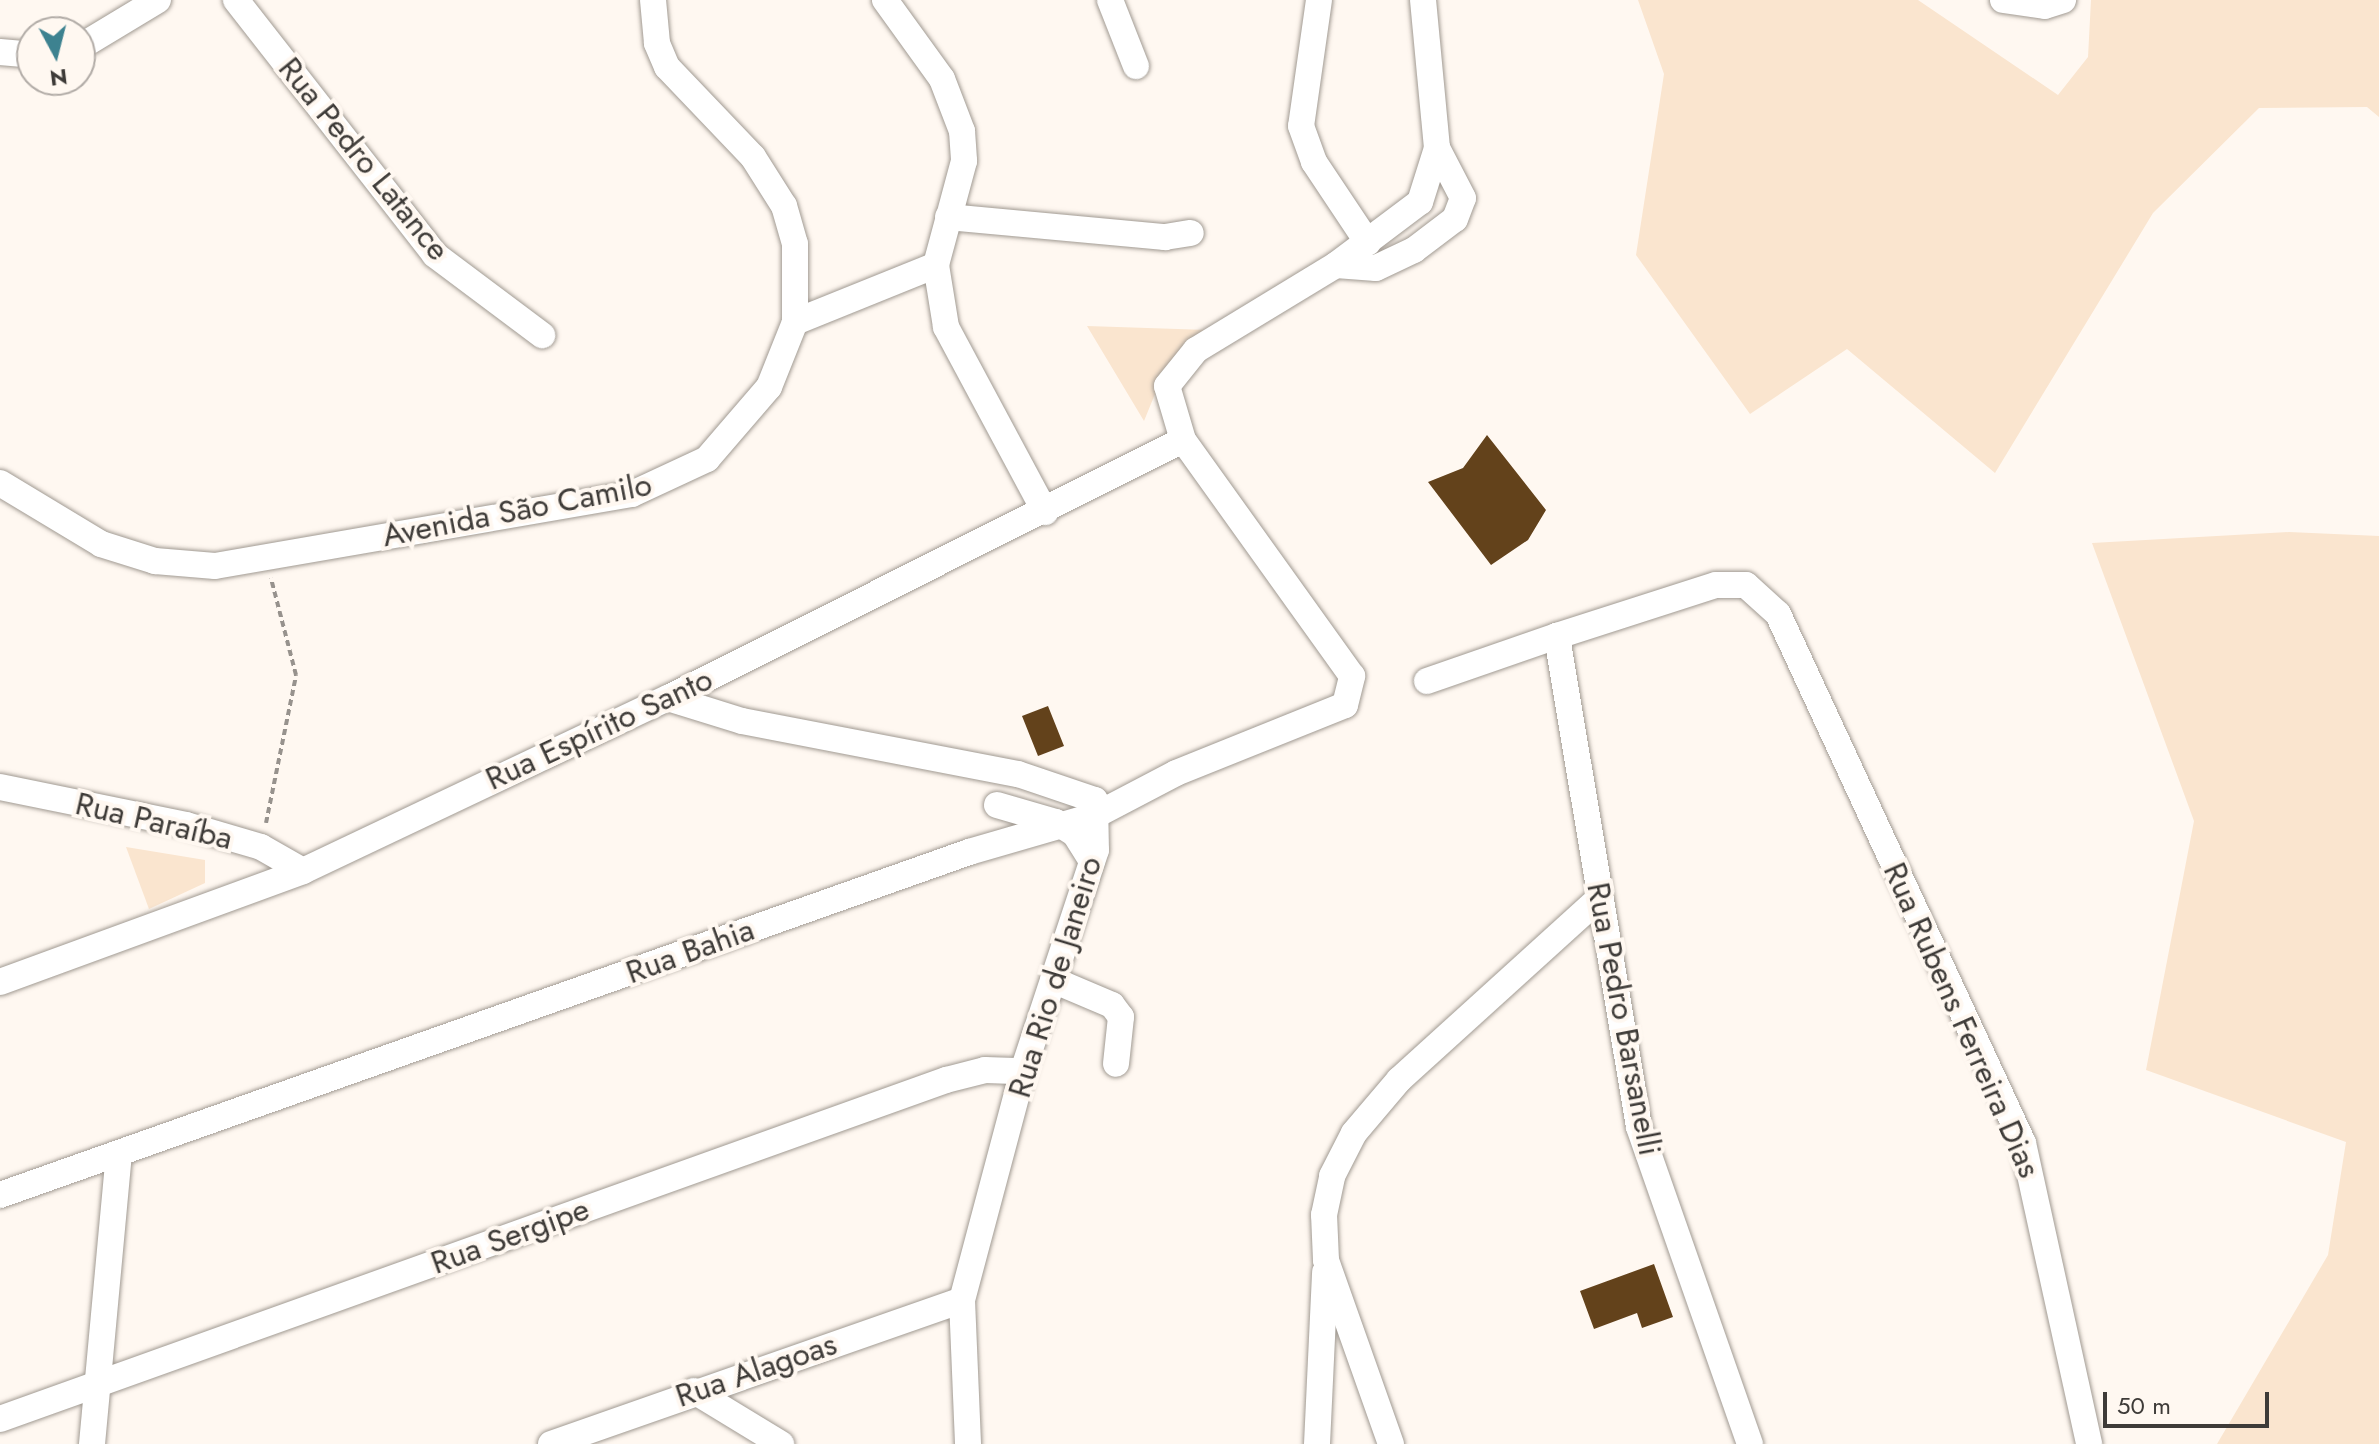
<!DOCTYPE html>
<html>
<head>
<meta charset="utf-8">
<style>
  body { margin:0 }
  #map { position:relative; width:2379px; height:1444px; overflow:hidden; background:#fff8f1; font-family:Jost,sans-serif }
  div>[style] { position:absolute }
  .green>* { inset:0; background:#fae5cf }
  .building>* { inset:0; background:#63421b }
  .path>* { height:4px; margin-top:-2px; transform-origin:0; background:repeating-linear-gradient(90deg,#97928d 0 6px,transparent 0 10px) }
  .roads { filter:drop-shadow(0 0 2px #a19a92) drop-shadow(0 0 2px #a19a92) }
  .minor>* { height:26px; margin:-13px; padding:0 13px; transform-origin:13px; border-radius:13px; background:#fff }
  span { translate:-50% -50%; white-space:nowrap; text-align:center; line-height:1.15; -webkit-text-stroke:8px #fff8f1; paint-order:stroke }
  .street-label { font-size:32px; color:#3e3b38 }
  .north { position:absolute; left:16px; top:16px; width:80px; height:80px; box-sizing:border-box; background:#fff8f1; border:2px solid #b2aca7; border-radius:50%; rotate:173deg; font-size:22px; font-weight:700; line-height:32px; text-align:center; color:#3e3b38 }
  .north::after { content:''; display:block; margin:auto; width:28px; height:36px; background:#3d8290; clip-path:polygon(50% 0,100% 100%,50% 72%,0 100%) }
  .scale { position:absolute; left:2103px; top:1392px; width:166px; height:36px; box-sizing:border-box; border:4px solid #3e3b38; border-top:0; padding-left:10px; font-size:24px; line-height:28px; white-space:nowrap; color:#3e3b38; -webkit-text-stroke:6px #fff8f1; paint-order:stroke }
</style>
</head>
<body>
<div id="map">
  <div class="green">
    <div style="clip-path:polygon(1638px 0,1918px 0,2058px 95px,2088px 57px,2091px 0,2379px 0,2379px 117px,2367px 107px,2259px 108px,2153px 213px,1995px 473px,1847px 349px,1750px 414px,1636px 255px,1664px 74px)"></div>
    <div style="clip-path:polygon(1087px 326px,1208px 330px,1164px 372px,1144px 421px)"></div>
    <div style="clip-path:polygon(2289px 532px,2379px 536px,2379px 1444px,2217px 1444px,2328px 1255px,2346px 1142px,2146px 1070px,2194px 821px,2092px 543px)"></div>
    <div style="clip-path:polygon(126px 847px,205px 860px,205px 883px,149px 909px)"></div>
  </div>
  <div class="building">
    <div style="clip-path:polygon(1487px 435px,1546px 510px,1528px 540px,1491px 565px,1428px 482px,1463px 468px)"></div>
    <div style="clip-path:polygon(1048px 706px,1064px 746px,1038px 756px,1022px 716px)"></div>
    <div style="clip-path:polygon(1654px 1264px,1673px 1317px,1642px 1328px,1637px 1313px,1594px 1329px,1580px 1291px)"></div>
  </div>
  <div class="path">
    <div style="left:266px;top:823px;width:151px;rotate:-78.5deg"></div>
    <div style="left:296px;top:675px;width:100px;rotate:-104.5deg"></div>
  </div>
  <div class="roads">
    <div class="minor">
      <div style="left:236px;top:0;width:323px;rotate:52deg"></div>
      <div style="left:435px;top:255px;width:134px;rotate:36.8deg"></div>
      <div style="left:885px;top:0;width:97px;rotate:54.2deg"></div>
      <div style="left:942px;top:79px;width:56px;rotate:69deg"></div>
      <div style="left:962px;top:131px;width:30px;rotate:86deg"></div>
      <div style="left:964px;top:161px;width:108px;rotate:105.1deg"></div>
      <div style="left:936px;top:265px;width:63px;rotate:80.8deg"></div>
      <div style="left:946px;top:327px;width:210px;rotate:61.8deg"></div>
      <div style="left:1110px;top:0;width:71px;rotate:68.5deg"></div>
      <div style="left:1319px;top:0;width:127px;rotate:98.1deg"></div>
      <div style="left:1301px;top:126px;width:38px;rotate:70deg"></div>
      <div style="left:1314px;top:162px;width:97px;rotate:56.3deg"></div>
      <div style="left:2003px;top:0;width:42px;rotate:8.1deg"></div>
      <div style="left:2045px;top:6px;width:19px;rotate:-18deg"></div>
      <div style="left:80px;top:47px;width:91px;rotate:-31.1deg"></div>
      <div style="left:0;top:52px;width:32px;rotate:5deg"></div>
      <div style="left:948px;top:217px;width:218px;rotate:5.3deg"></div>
      <div style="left:1165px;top:237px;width:26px;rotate:-9deg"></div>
      <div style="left:1336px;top:265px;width:40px;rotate:4.3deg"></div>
      <div style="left:1376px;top:268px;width:42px;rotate:-25.3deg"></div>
      <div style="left:1414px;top:250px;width:51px;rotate:-37.1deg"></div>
      <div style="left:1455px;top:219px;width:22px;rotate:-69deg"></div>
      <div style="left:1463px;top:198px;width:56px;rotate:-117.5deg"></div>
      <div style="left:795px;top:322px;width:152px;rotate:-22deg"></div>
      <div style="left:0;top:483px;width:118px;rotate:31.1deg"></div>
      <div style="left:101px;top:544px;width:57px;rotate:17.5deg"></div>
      <div style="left:155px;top:561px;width:60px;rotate:4.8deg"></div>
      <div style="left:215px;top:566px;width:423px;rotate:-9.8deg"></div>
      <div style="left:632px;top:494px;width:83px;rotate:-25deg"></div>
      <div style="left:707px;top:459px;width:95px;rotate:-49.3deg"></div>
      <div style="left:769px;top:387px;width:70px;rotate:-68.2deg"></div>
      <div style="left:795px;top:322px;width:78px;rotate:-90deg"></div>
      <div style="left:795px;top:244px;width:40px;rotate:-106deg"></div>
      <div style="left:784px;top:206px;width:58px;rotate:-122.3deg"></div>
      <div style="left:753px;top:157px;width:124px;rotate:-133.7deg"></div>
      <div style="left:667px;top:67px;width:26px;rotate:-113deg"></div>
      <div style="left:657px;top:43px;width:43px;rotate:-95.3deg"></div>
      <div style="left:1427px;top:681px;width:138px;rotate:-19.1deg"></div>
      <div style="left:668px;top:698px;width:77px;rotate:17.3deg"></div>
      <div style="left:742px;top:721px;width:281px;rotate:10.9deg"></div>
      <div style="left:1018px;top:774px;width:81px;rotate:18.7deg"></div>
      <div style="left:1095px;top:800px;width:50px;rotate:88.9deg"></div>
      <div style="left:1096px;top:850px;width:233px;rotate:108.3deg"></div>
      <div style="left:1023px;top:1071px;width:237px;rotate:104.9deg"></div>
      <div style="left:962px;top:1300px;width:144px;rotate:87.6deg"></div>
      <div style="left:0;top:787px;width:190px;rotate:11.5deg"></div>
      <div style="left:186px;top:825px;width:78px;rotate:16.3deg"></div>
      <div style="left:261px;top:847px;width:48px;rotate:29.7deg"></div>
      <div style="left:997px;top:805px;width:61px;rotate:16.1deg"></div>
      <div style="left:1056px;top:822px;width:22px;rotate:32deg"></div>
      <div style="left:1075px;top:834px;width:32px;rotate:58deg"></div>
      <div style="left:1053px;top:980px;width:64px;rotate:23deg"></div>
      <div style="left:1112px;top:1005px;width:15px;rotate:53deg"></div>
      <div style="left:1121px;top:1017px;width:47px;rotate:96.1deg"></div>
      <div style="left:0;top:982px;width:323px;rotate:-20.1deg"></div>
      <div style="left:303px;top:871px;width:404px;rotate:-25.4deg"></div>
      <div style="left:668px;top:698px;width:576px;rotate:-26.61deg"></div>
      <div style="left:0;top:1195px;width:1028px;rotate:-19.49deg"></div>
      <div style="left:969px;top:852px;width:132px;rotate:-16.2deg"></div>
      <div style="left:1096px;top:815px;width:90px;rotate:-27.7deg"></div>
      <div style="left:1176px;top:773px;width:182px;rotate:-21.9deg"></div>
      <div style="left:1345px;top:705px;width:30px;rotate:-76deg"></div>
      <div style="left:1352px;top:676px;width:290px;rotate:-125.6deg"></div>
      <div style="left:1183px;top:440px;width:56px;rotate:-106.5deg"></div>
      <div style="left:1167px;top:386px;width:46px;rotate:-51.1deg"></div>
      <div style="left:1196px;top:350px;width:164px;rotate:-31.3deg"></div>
      <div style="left:1336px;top:265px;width:105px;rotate:-36.9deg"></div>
      <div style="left:1420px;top:202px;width:57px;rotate:-72.5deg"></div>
      <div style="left:1437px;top:148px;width:149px;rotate:-95.4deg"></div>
      <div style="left:694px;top:1391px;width:102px;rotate:31.3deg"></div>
      <div style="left:0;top:1419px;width:1005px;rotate:-19.72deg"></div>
      <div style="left:946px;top:1080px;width:40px;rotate:-14.4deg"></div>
      <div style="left:985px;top:1070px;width:38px;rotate:2deg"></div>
      <div style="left:92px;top:1444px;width:292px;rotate:-84.7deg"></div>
      <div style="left:551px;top:1444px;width:435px;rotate:-19.3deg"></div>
      <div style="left:1317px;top:1444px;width:172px;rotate:-87.3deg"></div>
      <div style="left:1391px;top:1444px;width:195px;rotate:-109.5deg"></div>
      <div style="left:1326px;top:1260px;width:45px;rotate:-92.5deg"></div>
      <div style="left:1324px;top:1215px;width:40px;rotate:-78deg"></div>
      <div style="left:1332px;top:1176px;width:48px;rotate:-62.9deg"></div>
      <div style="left:1354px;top:1133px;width:70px;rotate:-49.7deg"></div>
      <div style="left:1399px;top:1080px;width:271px;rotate:-42.2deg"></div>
      <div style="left:1750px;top:1444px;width:336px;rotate:-109.3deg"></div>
      <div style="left:1639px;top:1127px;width:498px;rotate:-99.5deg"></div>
      <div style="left:1557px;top:636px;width:167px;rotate:-17.8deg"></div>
      <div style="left:1716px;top:585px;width:30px"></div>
      <div style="left:1746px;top:585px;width:43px;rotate:42.2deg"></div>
      <div style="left:1778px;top:614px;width:583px;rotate:65.15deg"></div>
      <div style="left:2023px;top:1143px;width:308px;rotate:77.6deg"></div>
    </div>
  </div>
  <div class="street-label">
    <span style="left:364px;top:159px;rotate:51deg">Rua Pedro Latance</span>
    <span style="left:517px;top:510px;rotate:-11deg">Avenida São Camilo</span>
    <span style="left:599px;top:729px;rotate:-25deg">Rua Espírito Santo</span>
    <span style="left:154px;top:821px;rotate:13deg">Rua Paraíba</span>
    <span style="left:690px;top:951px;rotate:-20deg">Rua Bahia</span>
    <span style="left:1055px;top:977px;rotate:-73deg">Rua Rio de Janeiro</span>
    <span style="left:1624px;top:1019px;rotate:79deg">Rua Pedro Barsanelli</span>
    <span style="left:1962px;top:1020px;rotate:66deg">Rua Rubens Ferreira Dias</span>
    <span style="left:510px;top:1236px;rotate:-20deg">Rua Sergipe</span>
    <span style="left:756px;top:1370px;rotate:-19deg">Rua Alagoas</span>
  </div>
  <div class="north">N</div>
  <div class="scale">50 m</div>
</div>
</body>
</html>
